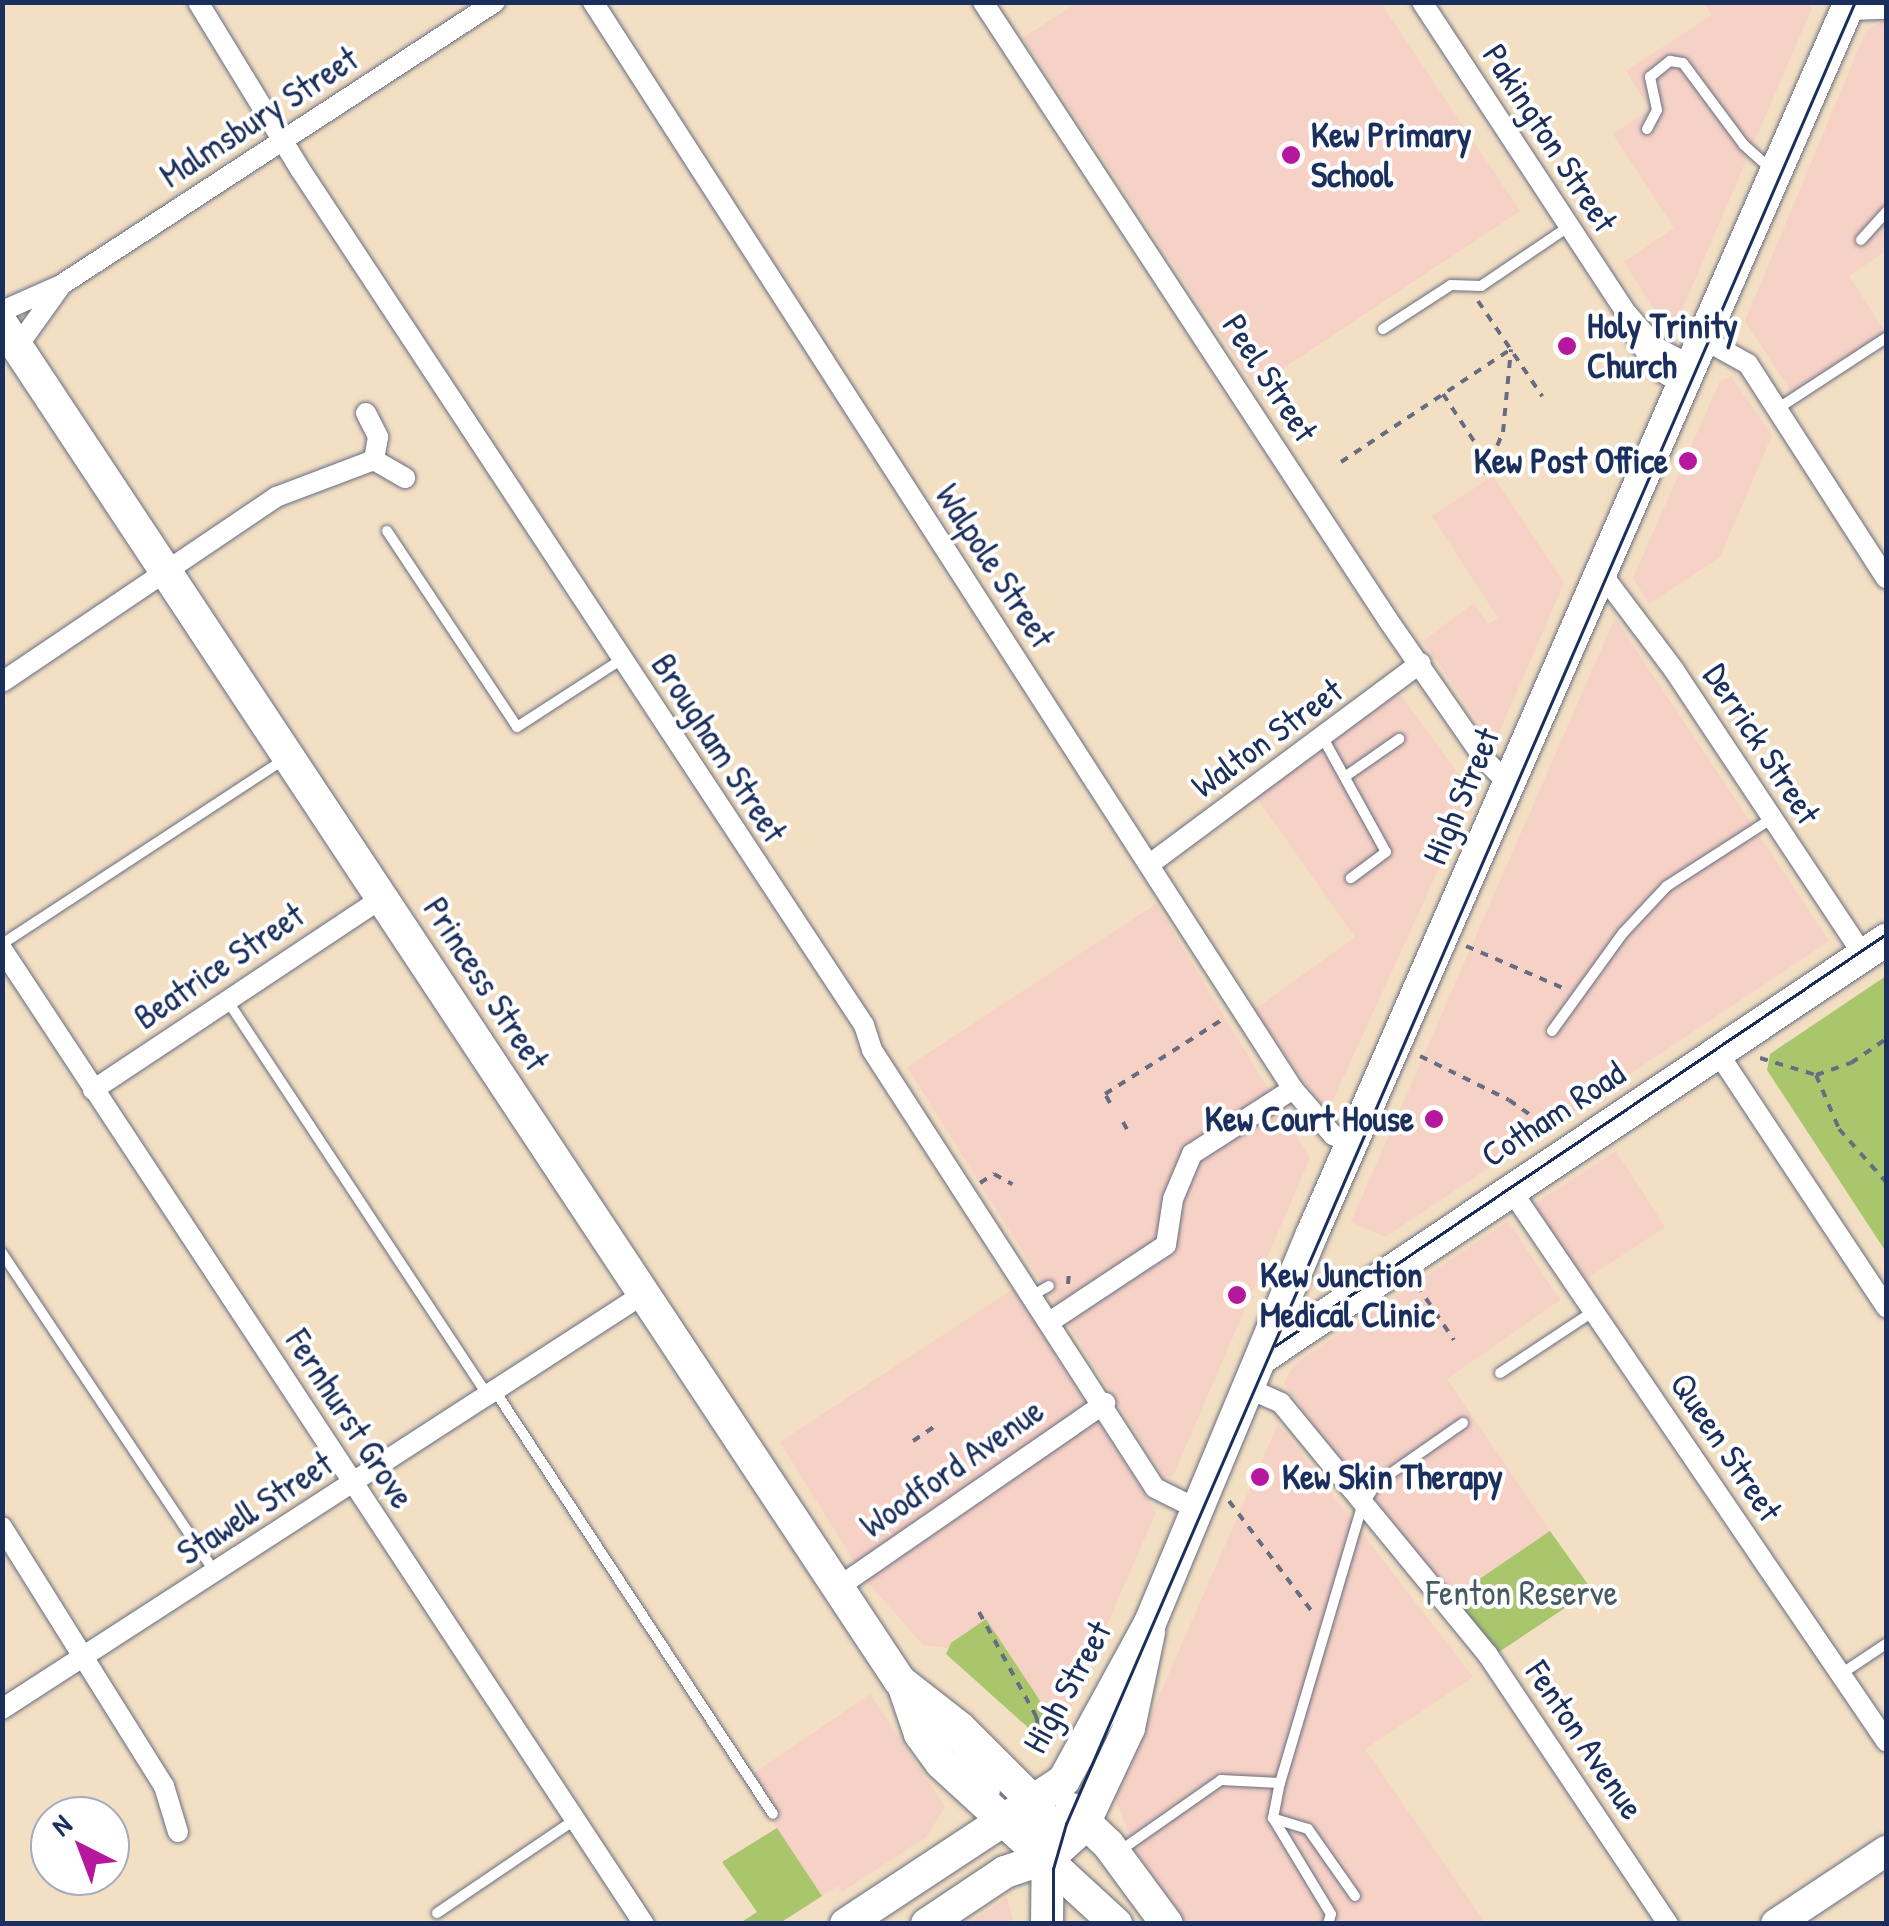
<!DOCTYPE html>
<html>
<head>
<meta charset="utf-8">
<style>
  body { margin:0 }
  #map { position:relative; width:1889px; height:1926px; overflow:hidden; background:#f3dfc3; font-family:"Patrick Hand",sans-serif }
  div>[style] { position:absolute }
  .built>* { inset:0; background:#f6d1c5 }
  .green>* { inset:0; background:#a9c66d }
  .path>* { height:4px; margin-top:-2px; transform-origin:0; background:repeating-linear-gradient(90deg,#676d81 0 8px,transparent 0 16px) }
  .roads { filter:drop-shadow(0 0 2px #676d81) drop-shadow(0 0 2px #676d81) }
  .lane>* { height:10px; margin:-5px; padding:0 5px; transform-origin:5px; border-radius:5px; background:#fff }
  .street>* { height:20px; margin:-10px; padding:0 10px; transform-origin:10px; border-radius:10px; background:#fff }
  .secondary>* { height:30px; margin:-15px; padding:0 15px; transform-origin:15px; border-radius:15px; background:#fff }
  .primary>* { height:32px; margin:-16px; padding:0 16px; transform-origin:16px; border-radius:16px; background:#fff }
  .tram>* { height:2.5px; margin:-1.25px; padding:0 1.25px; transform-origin:1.25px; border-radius:1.25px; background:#1b2f5e }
  .dots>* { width:28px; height:28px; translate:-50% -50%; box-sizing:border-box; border:5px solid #fff; border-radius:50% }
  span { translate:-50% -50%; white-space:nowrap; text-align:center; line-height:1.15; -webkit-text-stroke:8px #fff; paint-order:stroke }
  .street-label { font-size:35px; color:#1b2f5e }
  .poi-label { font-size:35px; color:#1b2f5e; font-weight:700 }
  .left { translate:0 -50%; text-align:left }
  .right { translate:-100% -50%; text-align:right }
  .park-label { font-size:35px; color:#465c62 }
  .frame { position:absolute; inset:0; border:5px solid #1b2f5e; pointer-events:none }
  .north { position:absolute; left:30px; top:1796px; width:100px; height:100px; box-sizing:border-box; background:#fff; border:2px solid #a4acbf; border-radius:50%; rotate:318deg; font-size:28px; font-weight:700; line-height:40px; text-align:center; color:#1b2f5e }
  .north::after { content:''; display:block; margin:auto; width:35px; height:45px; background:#b5179e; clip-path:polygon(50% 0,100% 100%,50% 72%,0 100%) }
</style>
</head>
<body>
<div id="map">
  <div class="built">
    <div style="clip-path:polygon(1078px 2px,1381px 3px,1520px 211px,1255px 387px,1023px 38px)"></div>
    <div style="clip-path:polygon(1704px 3px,1809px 3px,1812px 8px,1671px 335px,1624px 262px,1674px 228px,1613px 134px,1650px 109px,1626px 71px,1712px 15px)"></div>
    <div style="clip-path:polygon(1886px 19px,1886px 251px,1849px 276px,1886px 333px,1886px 344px,1798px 402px,1745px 321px,1866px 31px)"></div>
    <div style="clip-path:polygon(1731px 377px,1772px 435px,1720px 557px,1649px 604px,1633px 578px,1720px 381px)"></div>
    <div style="clip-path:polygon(1493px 476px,1564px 583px,1494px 744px,1423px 641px,1474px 603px,1488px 624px,1498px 618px,1432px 516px)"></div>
    <div style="clip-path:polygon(1615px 618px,1829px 941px,1385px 1237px,1351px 1222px)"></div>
    <div style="clip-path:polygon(1389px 679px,1473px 794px,1327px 1113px,1254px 1010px,1355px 937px,1247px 784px)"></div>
    <div style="clip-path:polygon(1156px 904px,1310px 1158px,1173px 1476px,1164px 1477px,907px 1067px)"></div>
    <div style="clip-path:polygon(1616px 1151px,1665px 1227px,1580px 1283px,1530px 1207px)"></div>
    <div style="clip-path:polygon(1508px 1221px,1560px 1300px,1447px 1379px,1550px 1531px,1453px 1597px,1365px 1498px,1284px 1383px,1294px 1365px)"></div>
    <div style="clip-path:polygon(1013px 1289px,1156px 1512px,1060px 1733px,986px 1619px,947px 1648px,923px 1645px,865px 1579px,780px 1442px)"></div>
    <div style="clip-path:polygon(1278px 1424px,1473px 1677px,1365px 1749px,1485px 1923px,1186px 1923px,1134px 1848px,1115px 1797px)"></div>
    <div style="clip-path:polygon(870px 1694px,945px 1807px,926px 1837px,842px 1892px,838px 1886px,822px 1896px,744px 1780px)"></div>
    <div style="clip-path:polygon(1007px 1898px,1014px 1923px,969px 1923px)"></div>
  </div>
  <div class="green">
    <div style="clip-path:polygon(1886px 976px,1886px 1252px,1767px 1070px,1770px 1054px)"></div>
    <div style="clip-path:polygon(1550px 1531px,1592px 1590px,1499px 1652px,1453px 1597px)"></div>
    <div style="clip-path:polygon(986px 1619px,1035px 1693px,1060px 1733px,1032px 1731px,946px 1654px,951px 1643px)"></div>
    <div style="clip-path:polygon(777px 1828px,822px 1896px,780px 1923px,740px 1923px,757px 1912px,722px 1862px)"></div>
  </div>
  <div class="path">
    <div style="left:1478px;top:301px;width:115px;rotate:56deg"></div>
    <div style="left:1443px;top:394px;width:84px;rotate:56.7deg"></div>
    <div style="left:1341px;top:462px;width:204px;rotate:-33.6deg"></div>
    <div style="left:1485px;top:475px;width:47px;rotate:-67.3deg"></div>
    <div style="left:1503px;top:432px;width:83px;rotate:-84.5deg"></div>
    <div style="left:1466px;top:946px;width:106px;rotate:23.4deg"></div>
    <div style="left:1420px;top:1056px;width:99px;rotate:26.3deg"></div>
    <div style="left:1509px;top:1100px;width:52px;rotate:34.9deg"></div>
    <div style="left:1760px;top:1058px;width:59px;rotate:16.9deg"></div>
    <div style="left:1816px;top:1075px;width:59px;rotate:66.9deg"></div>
    <div style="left:1839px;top:1129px;width:71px;rotate:48.4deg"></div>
    <div style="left:1816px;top:1075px;width:37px;rotate:-19deg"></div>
    <div style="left:1851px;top:1063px;width:42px;rotate:-34.4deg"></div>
    <div style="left:1110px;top:1103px;width:10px;rotate:-119deg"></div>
    <div style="left:1105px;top:1094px;width:140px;rotate:-32.4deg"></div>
    <div style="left:1123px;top:1122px;width:13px;rotate:61deg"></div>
    <div style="left:980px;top:1183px;width:17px;rotate:-33deg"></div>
    <div style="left:994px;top:1174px;width:21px;rotate:29deg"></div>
    <div style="left:1068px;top:1284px;width:12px;rotate:-85deg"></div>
    <div style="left:1417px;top:1285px;width:66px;rotate:56.1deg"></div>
    <div style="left:913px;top:1441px;width:30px;rotate:-34deg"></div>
    <div style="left:1229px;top:1501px;width:140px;rotate:53.1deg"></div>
    <div style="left:979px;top:1612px;width:119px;rotate:61.3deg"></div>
    <div style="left:1036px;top:1716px;width:28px;rotate:77deg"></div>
  </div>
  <div class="roads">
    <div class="lane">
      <div style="left:1647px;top:129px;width:21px;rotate:-62deg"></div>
      <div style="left:1657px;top:110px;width:34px;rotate:-102deg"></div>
      <div style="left:1650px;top:77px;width:26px;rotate:-39deg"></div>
      <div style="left:1670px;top:61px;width:13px;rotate:9deg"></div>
      <div style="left:1683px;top:63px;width:102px;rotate:53.4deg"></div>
      <div style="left:1744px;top:145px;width:36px;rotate:42deg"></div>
      <div style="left:1861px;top:240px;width:38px;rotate:-48deg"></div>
      <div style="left:1383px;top:329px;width:81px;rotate:-32.9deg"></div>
      <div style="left:1451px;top:285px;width:30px;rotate:2deg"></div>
      <div style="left:1481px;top:286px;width:105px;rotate:-34.1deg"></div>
      <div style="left:1777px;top:409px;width:130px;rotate:-33.1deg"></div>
      <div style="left:387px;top:531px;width:235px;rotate:56.4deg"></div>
      <div style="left:517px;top:727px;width:125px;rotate:-32.9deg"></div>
      <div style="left:1323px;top:738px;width:130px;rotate:61.1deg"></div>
      <div style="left:1386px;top:852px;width:44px;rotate:143.4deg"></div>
      <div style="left:1346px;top:776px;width:65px;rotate:-34.9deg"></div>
      <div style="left:2px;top:944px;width:339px;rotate:-33.2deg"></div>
      <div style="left:227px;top:1000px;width:473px;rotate:56.6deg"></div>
      <div style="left:1552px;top:1031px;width:121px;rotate:-54.1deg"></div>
      <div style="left:1623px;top:933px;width:64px;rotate:-46.9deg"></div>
      <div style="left:1667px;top:886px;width:124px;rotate:-32.8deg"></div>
      <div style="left:2px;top:1253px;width:382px;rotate:56.3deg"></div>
      <div style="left:1035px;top:1294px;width:16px;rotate:-30deg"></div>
      <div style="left:1500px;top:1373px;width:113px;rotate:-33.4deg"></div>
      <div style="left:495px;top:1391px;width:506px;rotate:56.69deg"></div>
      <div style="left:1841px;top:1674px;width:54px;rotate:-33.7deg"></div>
      <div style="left:936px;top:1726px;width:88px;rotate:47.8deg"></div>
      <div style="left:1273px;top:1818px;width:112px;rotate:58.9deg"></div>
      <div style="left:1331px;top:1914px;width:10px;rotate:107deg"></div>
      <div style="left:1121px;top:1850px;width:122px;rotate:-35deg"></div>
      <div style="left:1221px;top:1780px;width:59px;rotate:2.9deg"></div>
      <div style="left:1355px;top:1896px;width:82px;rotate:-125deg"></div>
      <div style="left:1308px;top:1829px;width:37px;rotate:-163deg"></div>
      <div style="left:1273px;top:1818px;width:36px;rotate:-79deg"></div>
      <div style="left:1280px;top:1783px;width:289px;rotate:-73.5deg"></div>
      <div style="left:1362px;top:1506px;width:27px;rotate:-57deg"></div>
      <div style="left:1377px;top:1483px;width:105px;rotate:-34.9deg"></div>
      <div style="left:437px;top:1913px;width:168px;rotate:-34.1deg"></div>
    </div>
    <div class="street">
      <div style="left:198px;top:2px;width:196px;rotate:58.6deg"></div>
      <div style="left:300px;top:169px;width:1025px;rotate:56.62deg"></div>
      <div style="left:864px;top:1025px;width:26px;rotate:72deg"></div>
      <div style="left:872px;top:1050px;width:521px;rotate:57.13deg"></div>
      <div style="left:1155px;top:1488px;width:49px;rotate:26.6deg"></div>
      <div style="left:593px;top:2px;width:1293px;rotate:57.22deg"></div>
      <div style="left:1293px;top:1089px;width:61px;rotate:49deg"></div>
      <div style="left:1333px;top:1135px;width:21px;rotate:23deg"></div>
      <div style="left:983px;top:2px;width:739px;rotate:56.76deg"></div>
      <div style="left:1388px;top:620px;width:170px;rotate:55.3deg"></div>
      <div style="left:1485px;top:760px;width:34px;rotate:45deg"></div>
      <div style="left:1422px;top:2px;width:368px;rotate:56.7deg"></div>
      <div style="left:1624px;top:310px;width:49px;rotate:49.1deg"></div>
      <div style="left:1656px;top:347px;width:40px;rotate:28deg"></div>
      <div style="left:2px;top:311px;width:64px;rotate:-23.8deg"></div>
      <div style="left:61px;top:285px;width:518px;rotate:-33.11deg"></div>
      <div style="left:1637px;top:339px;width:38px;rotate:55deg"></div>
      <div style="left:1659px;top:370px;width:28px;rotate:32deg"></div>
      <div style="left:1703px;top:339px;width:51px;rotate:29.1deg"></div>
      <div style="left:1748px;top:364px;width:255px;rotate:57.2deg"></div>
      <div style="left:17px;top:347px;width:74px;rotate:-54.4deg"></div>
      <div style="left:366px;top:413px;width:27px;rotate:63deg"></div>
      <div style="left:378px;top:437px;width:23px;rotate:100deg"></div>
      <div style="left:1601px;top:573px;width:121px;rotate:53deg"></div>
      <div style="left:1674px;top:670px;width:342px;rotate:56.4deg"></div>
      <div style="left:2px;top:682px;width:331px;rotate:-34deg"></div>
      <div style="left:276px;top:497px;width:105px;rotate:-20.7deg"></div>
      <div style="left:374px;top:460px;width:36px;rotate:30deg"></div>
      <div style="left:1150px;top:864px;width:337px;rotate:-36.6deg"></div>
      <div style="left:2px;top:949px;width:1167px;rotate:56.64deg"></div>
      <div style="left:1718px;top:1053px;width:305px;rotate:56.5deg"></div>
      <div style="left:93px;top:1090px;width:347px;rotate:-33.6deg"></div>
      <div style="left:1511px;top:1190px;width:667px;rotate:55.76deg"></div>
      <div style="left:1051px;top:1321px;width:138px;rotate:-33.5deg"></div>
      <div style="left:1166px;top:1245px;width:47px;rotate:-81.3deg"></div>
      <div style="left:1173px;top:1199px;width:49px;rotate:-67.1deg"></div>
      <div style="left:1192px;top:1154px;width:120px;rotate:-32.8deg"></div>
      <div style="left:1250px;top:1389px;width:34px;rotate:24deg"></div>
      <div style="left:1281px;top:1403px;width:326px;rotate:50.6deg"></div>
      <div style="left:1488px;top:1655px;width:324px;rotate:56.2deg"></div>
      <div style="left:2px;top:1527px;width:305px;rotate:58deg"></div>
      <div style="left:164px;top:1786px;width:48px;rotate:73.1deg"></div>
      <div style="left:837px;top:1588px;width:326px;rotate:-34.6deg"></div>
      <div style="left:2px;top:1709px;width:762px;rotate:-32.9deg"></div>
    </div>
    <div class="secondary">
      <div style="left:1848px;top:5px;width:38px;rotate:-2deg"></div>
      <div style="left:1776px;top:1924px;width:132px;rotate:-33.6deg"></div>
    </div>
    <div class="primary">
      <div style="left:2px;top:324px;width:1627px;rotate:56.51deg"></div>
      <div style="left:900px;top:1681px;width:76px;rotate:38.1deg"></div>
      <div style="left:960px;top:1728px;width:109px;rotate:45deg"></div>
      <div style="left:1037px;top:1805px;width:26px;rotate:65deg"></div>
      <div style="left:1048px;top:1829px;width:95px;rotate:90.6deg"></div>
      <div style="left:1263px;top:1357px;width:750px;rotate:-33.8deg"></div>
      <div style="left:904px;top:1687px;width:50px;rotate:71.2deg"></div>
      <div style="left:920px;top:1734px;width:36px;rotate:54deg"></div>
      <div style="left:941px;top:1763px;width:238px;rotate:42.6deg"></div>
      <div style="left:1071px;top:1809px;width:51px;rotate:43.4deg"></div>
      <div style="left:1108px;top:1844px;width:99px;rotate:53.6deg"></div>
      <div style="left:846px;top:1924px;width:261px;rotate:-33.4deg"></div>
      <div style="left:1064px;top:1780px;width:179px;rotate:-61.3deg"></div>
      <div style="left:1150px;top:1623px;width:421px;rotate:-67.4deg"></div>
      <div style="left:1312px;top:1234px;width:1344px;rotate:-66.41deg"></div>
      <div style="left:927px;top:1924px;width:94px;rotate:-33.7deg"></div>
      <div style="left:1005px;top:1872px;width:47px;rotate:-18.4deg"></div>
      <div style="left:1050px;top:1857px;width:43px;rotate:-42.2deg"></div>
      <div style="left:1082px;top:1828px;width:110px;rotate:-64.8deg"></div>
      <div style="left:1129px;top:1728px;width:98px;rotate:-78.2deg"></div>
    </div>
  </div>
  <div class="tram">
    <div style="left:1275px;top:1346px;width:737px;rotate:-33.99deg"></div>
    <div style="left:1053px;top:1924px;width:55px;rotate:-90deg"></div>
    <div style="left:1053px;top:1869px;width:47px;rotate:-73.9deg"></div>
    <div style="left:1066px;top:1824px;width:1985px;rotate:-66.59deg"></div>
  </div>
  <div class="dots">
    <div style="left:1291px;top:155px;background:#b5179e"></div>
    <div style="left:1567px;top:346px;background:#b5179e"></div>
    <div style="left:1688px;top:461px;background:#b5179e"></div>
    <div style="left:1434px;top:1119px;background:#b5179e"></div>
    <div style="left:1237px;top:1295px;background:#b5179e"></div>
    <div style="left:1260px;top:1477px;background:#b5179e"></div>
  </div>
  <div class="street-label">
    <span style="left:259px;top:117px;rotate:-33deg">Malmsbury Street</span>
    <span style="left:1550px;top:138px;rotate:57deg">Pakington Street</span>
    <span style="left:1270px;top:378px;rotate:57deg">Peel Street</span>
    <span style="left:995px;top:566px;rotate:57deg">Walpole Street</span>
    <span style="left:1267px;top:738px;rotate:-36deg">Walton Street</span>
    <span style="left:1762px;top:744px;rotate:57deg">Derrick Street</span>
    <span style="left:719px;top:748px;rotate:57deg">Brougham Street</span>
    <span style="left:1461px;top:796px;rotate:-67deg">High Street</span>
    <span style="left:219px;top:966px;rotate:-34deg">Beatrice Street</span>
    <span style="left:486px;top:984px;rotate:57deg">Princess Street</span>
    <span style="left:1553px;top:1114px;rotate:-33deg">Cotham Road</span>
    <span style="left:350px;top:1419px;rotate:57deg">Fernhurst Grove</span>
    <span style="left:1726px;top:1447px;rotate:56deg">Queen Street</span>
    <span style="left:952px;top:1468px;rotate:-35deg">Woodford Avenue</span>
    <span style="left:255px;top:1508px;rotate:-33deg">Stawell Street</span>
    <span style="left:1067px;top:1687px;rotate:-61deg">High Street</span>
    <span style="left:1585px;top:1740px;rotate:56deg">Fenton Avenue</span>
  </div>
  <div class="poi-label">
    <span class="left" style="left:1311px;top:155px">Kew Primary<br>School</span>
    <span class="left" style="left:1587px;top:346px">Holy Trinity<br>Church</span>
    <span class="right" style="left:1668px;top:461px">Kew Post Office</span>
    <span class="right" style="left:1414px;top:1119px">Kew Court House</span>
    <span class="left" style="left:1260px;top:1295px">Kew Junction<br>Medical Clinic</span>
    <span class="left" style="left:1282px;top:1477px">Kew Skin Therapy</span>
  </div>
  <div class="park-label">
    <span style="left:1522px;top:1593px">Fenton Reserve</span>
  </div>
  <div class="frame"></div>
  <div class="north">N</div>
</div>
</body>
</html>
